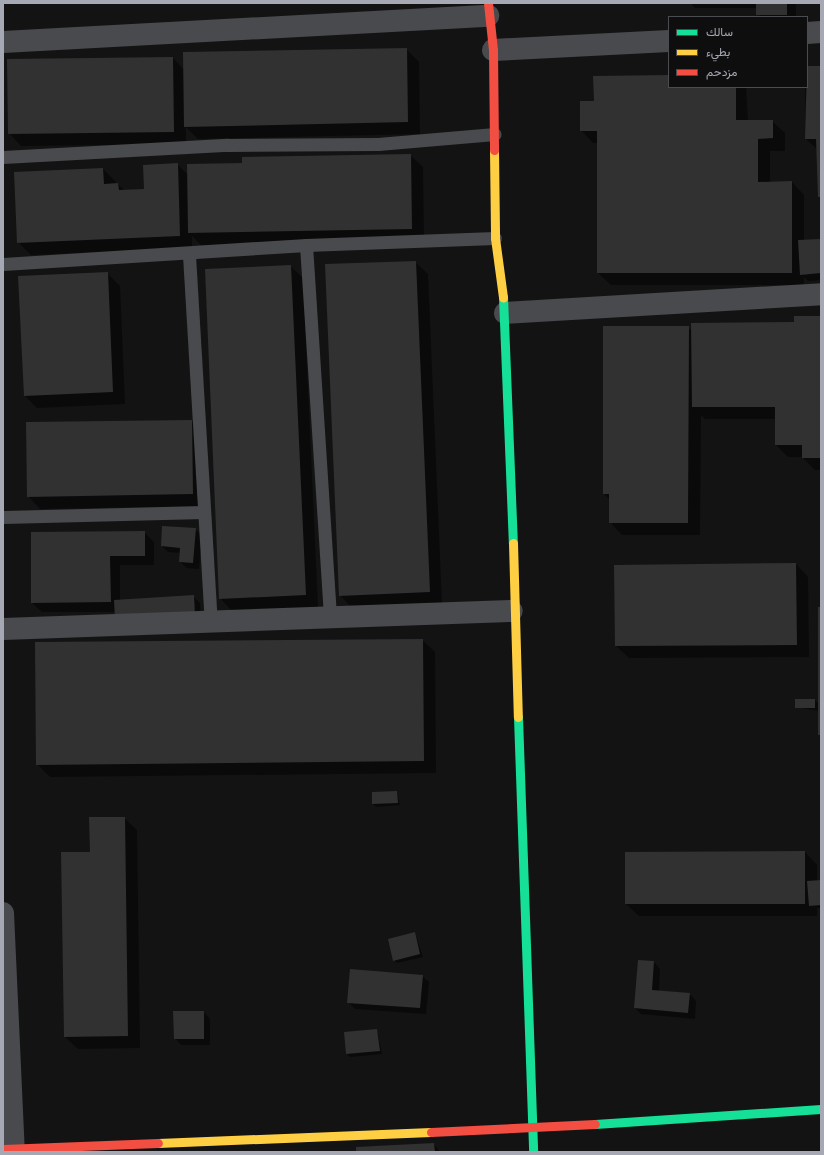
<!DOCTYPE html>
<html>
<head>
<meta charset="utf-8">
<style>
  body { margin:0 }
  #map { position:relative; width:824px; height:1155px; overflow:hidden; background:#131314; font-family:Manrope,Vazirmatn,sans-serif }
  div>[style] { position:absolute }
  .shadow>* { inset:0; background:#0007 }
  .building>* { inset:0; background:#313132 }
  .lane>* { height:13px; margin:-6.5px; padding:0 6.5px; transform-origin:6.5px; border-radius:6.5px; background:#494a4d }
  .street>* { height:22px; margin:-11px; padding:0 11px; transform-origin:11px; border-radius:11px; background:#494a4d }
  .fast>* { height:9px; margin:-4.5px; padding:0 4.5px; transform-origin:4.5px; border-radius:4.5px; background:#16e098 }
  .slow>* { height:9px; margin:-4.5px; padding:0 4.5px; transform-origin:4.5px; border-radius:4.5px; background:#ffcf43 }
  .jam>* { height:9px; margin:-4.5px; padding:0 4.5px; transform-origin:4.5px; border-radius:4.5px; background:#f24e42 }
  span { translate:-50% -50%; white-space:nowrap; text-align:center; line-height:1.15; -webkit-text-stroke:3px #0e0e0f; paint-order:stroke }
  .frame { position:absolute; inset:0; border:4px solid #a6a9b3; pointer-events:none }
  .legend { position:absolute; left:668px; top:16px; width:140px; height:72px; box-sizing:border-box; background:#0e0e0f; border:1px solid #4b4c51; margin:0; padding:5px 7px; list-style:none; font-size:12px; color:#a6a9b3 }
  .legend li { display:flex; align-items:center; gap:8px; height:20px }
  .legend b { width:20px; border:1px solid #4b4c51 }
</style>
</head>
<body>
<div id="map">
  <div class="shadow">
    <div style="clip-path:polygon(690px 3px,796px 3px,796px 17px,760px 17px,757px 8px,695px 8px)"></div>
    <div style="clip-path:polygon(406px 49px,419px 62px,420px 134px,198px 139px,186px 127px,186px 144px,21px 146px,9px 133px,173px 58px,184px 70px)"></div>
    <div style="clip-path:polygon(821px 66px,821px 199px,818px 150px,806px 139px,805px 87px)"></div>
    <div style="clip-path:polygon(669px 76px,669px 87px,746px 87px,748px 121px,772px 121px,785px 133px,785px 151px,770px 151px,770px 183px,792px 182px,804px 195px,804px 241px,821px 240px,821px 280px,808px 281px,804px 277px,804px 285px,611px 285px,598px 273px,598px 143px,593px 143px,581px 130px,595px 102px)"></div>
    <div style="clip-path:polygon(410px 155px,423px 167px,424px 241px,201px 245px,192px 236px,192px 248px,31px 255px,18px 242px,103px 169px,125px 191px,145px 190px,177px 164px,188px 175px,243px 164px)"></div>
    <div style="clip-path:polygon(415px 262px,428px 274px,442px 604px,352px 608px,340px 595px)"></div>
    <div style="clip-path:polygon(290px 266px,303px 278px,318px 607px,232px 611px,220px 598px)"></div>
    <div style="clip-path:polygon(107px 273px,120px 286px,125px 404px,37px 408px,24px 395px)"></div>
    <div style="clip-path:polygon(821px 317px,821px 470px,815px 470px,802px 457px,788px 457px,776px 445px,776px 419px,705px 419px,701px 415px,700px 535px,622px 535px,610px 522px,610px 500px,604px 494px,688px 327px,692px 331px,795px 323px)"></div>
    <div style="clip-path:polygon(192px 421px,204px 434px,205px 506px,40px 509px,28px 496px,27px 423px)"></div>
    <div style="clip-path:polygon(195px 529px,202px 536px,199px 569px,187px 568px,180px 562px,181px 553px,168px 552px,162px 546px)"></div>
    <div style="clip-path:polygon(144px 532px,154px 542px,154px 565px,120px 565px,120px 601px,193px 596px,200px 603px,201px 621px,116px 612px,42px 612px,32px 603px)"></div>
    <div style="clip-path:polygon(796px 564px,808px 577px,809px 657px,629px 658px,616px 646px,615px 566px)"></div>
    <div style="clip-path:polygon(821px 608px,821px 736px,819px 711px,796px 707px,796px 700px,815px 700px,819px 704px)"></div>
    <div style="clip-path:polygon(422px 640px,435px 652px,436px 773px,50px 777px,37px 764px)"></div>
    <div style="clip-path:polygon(397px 792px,400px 805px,376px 807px,373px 804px)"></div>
    <div style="clip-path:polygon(124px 818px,137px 830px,140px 1048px,78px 1049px,65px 1037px,91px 853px)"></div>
    <div style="clip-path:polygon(805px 852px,817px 865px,817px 881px,821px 881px,821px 908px,817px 908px,817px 916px,639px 916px,626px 904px)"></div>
    <div style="clip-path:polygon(415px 933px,423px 957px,397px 963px,394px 960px)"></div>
    <div style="clip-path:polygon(654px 962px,660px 969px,659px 992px,690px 994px,696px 1001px,695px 1019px,641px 1014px,635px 1008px)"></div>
    <div style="clip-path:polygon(422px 976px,429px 982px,426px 1014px,355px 1009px,348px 1002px)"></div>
    <div style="clip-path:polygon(204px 1012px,210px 1019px,210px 1045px,181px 1045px,175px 1038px)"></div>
    <div style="clip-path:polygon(377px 1030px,382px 1054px,350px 1057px,347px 1054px,345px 1033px)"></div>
    <div style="clip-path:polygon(434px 1144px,440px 1152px,357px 1152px)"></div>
  </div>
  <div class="building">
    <div style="clip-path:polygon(756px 3px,787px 3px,787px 15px,756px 15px)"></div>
    <div style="clip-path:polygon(407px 48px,408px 122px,184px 127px,183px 52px)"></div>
    <div style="clip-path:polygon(173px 57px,174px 132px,8px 134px,7px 59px)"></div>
    <div style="clip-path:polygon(807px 66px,821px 66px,821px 197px,818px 197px,816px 139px,805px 139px)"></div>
    <div style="clip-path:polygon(669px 75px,669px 87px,736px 87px,736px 120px,773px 120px,773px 138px,758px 139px,758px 182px,792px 181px,792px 273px,597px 273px,597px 131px,580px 131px,580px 101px,594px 101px,593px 76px)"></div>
    <div style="clip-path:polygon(411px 154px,412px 229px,188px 233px,187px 164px,242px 163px,242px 157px)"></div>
    <div style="clip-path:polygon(178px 163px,180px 236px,17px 243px,14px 172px,103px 168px,104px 184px,118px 183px,119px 190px,144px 189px,143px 165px)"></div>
    <div style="clip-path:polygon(821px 239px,821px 273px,800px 275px,798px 240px)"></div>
    <div style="clip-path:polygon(416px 261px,430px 592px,339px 596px,325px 264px)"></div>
    <div style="clip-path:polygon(291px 265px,306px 595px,219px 599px,205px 269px)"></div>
    <div style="clip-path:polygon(108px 272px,113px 392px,24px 396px,18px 276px)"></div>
    <div style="clip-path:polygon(794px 316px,821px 316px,821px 458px,802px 458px,802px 445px,775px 445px,775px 407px,692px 407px,691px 323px,794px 322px)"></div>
    <div style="clip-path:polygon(603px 326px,689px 326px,688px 523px,609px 523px,609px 494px,603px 494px)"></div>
    <div style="clip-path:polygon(192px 420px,193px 494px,27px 497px,26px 422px)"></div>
    <div style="clip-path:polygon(162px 526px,196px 528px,193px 563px,179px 562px,180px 548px,161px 546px)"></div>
    <div style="clip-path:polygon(145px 531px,145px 556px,110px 556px,111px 602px,31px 603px,31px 532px)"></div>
    <div style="clip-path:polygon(796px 563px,797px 645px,615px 646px,614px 565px)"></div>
    <div style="clip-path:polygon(194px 595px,195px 615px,115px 619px,114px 600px)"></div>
    <div style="clip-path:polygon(818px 607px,821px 607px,821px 735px,818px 735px)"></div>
    <div style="clip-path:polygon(423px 639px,424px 761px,36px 765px,35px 642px)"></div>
    <div style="clip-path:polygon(795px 699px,815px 699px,815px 708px,795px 708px)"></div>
    <div style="clip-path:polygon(397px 791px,398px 803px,372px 804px,372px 792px)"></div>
    <div style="clip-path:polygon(89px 817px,125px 817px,128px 1036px,64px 1037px,61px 852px,90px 852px)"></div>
    <div style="clip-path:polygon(805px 851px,805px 904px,625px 904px,625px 852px)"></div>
    <div style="clip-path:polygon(821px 880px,821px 905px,809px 906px,807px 881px)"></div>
    <div style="clip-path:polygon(415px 932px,420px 954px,393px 961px,388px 939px)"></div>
    <div style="clip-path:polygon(638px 960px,654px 961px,652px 990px,690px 993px,688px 1013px,634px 1008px)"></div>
    <div style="clip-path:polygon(350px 969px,423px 975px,420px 1008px,347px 1003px)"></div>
    <div style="clip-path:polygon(173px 1011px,204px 1011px,204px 1039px,174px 1039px)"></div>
    <div style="clip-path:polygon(377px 1029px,380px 1051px,346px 1054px,344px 1032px)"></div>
    <div style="clip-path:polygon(434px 1143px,435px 1152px,356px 1152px,356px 1147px)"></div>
  </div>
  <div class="lane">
    <div style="left:3px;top:157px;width:225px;rotate:-3.1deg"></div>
    <div style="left:228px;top:145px;width:150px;rotate:-0.4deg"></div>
    <div style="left:378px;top:144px;width:117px;rotate:-4.9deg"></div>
    <div style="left:306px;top:245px;width:374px;rotate:86.3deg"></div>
    <div style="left:189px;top:255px;width:369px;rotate:86.6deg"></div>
    <div style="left:3px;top:264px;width:304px;rotate:-3.6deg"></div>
    <div style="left:306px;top:245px;width:189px;rotate:-2.1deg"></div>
    <div style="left:3px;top:517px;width:201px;rotate:-1.4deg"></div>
  </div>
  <div class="street">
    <div style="left:807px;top:33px;width:14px;rotate:-4deg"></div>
    <div style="left:3px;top:42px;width:486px;rotate:-3.1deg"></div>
    <div style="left:493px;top:50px;width:176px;rotate:-2.9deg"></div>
    <div style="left:505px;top:313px;width:317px;rotate:-3.4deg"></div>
    <div style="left:3px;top:629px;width:509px;rotate:-2.03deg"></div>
    <div style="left:3px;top:913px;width:239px;rotate:87.4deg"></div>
  </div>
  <div class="fast">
    <div style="left:503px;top:297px;width:246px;rotate:87.7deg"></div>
    <div style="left:518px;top:717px;width:435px;rotate:88deg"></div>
    <div style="left:595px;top:1124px;width:226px;rotate:-3.8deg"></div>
  </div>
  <div class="slow">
    <div style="left:494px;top:150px;width:88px;rotate:89.3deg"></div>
    <div style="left:495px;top:238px;width:60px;rotate:82.3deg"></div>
    <div style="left:513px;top:543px;width:174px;rotate:88.4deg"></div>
    <div style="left:158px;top:1143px;width:273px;rotate:-2.3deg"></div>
  </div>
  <div class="jam">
    <div style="left:488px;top:3px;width:47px;rotate:83.9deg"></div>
    <div style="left:493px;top:50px;width:100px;rotate:89.4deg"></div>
    <div style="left:431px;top:1132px;width:164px;rotate:-2.8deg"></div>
    <div style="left:3px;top:1149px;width:155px;rotate:-2.2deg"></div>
  </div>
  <div class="frame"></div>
  <ul class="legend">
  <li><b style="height:5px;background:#16e098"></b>سالك</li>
  <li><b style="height:5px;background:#ffcf43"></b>بطيء</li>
  <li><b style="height:5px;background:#f24e42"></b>مزدحم</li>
  </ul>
</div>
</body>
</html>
